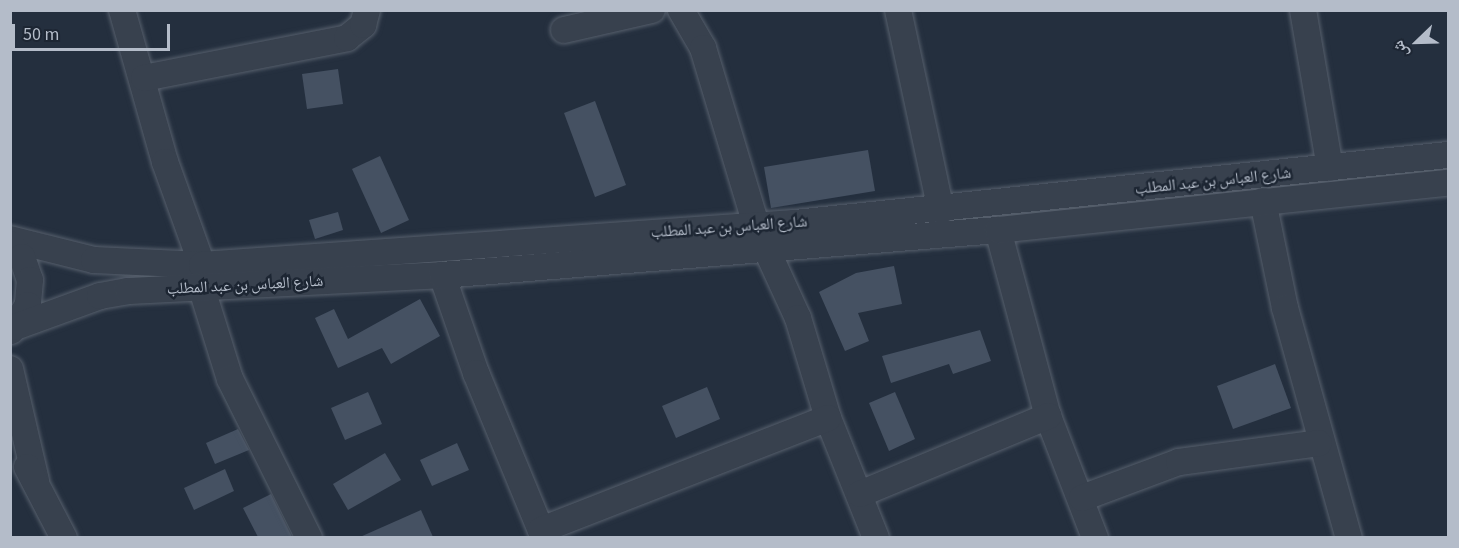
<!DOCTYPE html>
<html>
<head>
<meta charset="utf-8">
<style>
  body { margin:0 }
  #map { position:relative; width:1459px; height:548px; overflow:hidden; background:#242f3e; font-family:"Source Sans 3","Noto Naskh Arabic",sans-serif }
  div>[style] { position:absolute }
  .building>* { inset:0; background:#455162 }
  .roads { filter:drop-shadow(0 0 2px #565f6c) drop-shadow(0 0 2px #565f6c) }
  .minor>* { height:26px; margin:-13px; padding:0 13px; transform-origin:13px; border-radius:13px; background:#38414e }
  span { translate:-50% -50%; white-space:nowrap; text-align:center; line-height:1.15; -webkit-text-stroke:5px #1d2633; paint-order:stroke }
  .street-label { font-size:16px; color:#b4bcc9 }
  .frame { position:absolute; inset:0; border:12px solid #b4bcc9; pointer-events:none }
  .north { position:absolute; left:1387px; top:12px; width:60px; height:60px; -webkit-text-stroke:4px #1d2633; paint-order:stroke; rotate:247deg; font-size:16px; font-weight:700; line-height:24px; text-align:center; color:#b4bcc9 }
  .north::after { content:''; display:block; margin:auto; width:21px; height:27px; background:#b4bcc9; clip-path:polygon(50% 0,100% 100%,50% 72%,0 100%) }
  .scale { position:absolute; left:12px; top:24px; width:158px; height:27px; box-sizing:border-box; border:3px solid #b4bcc9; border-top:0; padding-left:8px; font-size:18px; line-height:21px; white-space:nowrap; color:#b4bcc9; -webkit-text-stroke:4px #1d2633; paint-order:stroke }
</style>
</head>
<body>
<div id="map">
  <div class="building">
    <div style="clip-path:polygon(338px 69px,343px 104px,307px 109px,302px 74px)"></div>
    <div style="clip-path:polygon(595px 101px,626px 185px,595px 197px,564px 113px)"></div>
    <div style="clip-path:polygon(868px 150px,875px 191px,771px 208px,764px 167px)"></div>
    <div style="clip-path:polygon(380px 156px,409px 220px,381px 233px,352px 169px)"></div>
    <div style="clip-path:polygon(338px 212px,343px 230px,315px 239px,309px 220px)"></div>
    <div style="clip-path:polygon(894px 266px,902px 304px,858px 313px,869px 341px,845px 351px,819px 292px,856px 273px)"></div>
    <div style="clip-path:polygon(420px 299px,440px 336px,391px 364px,382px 348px,338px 368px,315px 318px,334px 309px,348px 339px)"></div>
    <div style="clip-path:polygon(980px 330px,991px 361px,953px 374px,949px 364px,891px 383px,882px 356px)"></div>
    <div style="clip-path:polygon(1275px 364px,1291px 408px,1233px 429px,1217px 386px)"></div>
    <div style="clip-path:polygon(707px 387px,720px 419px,676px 438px,662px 406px)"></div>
    <div style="clip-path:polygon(368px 392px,382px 424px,345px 440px,331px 408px)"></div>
    <div style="clip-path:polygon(895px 392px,915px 439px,889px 451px,869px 403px)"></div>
    <div style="clip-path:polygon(238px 429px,249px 450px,215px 464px,206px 443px)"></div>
    <div style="clip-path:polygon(457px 443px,469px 470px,432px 486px,420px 460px)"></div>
    <div style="clip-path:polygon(385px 453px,401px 480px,348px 510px,333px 484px)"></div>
    <div style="clip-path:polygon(225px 469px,234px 491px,194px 510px,184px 488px)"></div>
    <div style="clip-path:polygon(271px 494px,292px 537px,258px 537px,243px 508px)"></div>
    <div style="clip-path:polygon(421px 510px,433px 537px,360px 537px)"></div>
  </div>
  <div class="roads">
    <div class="minor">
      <div style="left:122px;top:10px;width:158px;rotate:74.2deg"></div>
      <div style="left:165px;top:162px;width:109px;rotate:70.2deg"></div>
      <div style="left:681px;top:10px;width:44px;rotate:59.9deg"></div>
      <div style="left:703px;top:48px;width:185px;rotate:73.3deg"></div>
      <div style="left:898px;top:10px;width:205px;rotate:77.9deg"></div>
      <div style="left:1303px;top:10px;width:160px;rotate:80.3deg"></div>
      <div style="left:564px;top:30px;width:90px;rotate:-12.8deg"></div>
      <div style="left:144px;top:78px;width:207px;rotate:-11.1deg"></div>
      <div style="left:347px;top:38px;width:21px;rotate:-39deg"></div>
      <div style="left:363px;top:25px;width:16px;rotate:-75deg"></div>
      <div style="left:1263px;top:201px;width:109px;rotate:78.4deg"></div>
      <div style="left:1285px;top:308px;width:239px;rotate:74.5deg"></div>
      <div style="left:998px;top:230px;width:193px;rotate:75deg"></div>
      <div style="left:1048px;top:416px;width:131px;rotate:68.9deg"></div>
      <div style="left:10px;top:239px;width:87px;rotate:14deg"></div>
      <div style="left:94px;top:260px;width:108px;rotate:2.7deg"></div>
      <div style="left:202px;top:265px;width:594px;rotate:-4.05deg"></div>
      <div style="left:795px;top:223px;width:657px;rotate:-5.95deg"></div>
      <div style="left:10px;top:244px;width:18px;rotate:47deg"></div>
      <div style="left:22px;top:257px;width:24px;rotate:71deg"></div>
      <div style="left:30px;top:280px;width:25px;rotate:95deg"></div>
      <div style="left:28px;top:305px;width:31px;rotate:123deg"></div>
      <div style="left:765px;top:246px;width:79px;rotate:65.4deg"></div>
      <div style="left:798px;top:318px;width:104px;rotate:73.3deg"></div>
      <div style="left:828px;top:418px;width:129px;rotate:68.2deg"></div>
      <div style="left:442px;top:275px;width:104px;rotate:70.9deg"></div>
      <div style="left:476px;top:373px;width:178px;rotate:67.6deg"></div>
      <div style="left:201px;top:286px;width:97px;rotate:72.7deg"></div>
      <div style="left:230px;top:379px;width:178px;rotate:63.6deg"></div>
      <div style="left:15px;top:327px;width:90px;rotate:-20deg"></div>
      <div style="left:100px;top:296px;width:28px;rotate:-10deg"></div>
      <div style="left:128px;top:291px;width:314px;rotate:-2.9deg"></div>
      <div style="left:442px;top:275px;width:558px;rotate:-4.63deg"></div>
      <div style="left:998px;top:230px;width:452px;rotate:-6deg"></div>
      <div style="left:10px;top:369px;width:115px;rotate:76.9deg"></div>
      <div style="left:27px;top:467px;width:80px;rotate:62.5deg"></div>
      <div style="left:860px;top:494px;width:204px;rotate:-22.5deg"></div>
      <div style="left:1082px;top:498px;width:103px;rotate:-20.4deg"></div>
      <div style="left:1179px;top:462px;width:141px;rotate:-7.7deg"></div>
      <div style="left:541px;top:530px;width:308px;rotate:-21.3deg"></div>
    </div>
  </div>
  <div class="street-label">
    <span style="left:1213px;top:181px;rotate:-6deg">شارع العباس بن عبد المطلب</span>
    <span style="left:729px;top:227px;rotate:-4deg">شارع العباس بن عبد المطلب</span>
    <span style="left:245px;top:285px;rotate:-3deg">شارع العباس بن عبد المطلب</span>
  </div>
  <div class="frame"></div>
  <div class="north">ش</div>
  <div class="scale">50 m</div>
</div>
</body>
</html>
